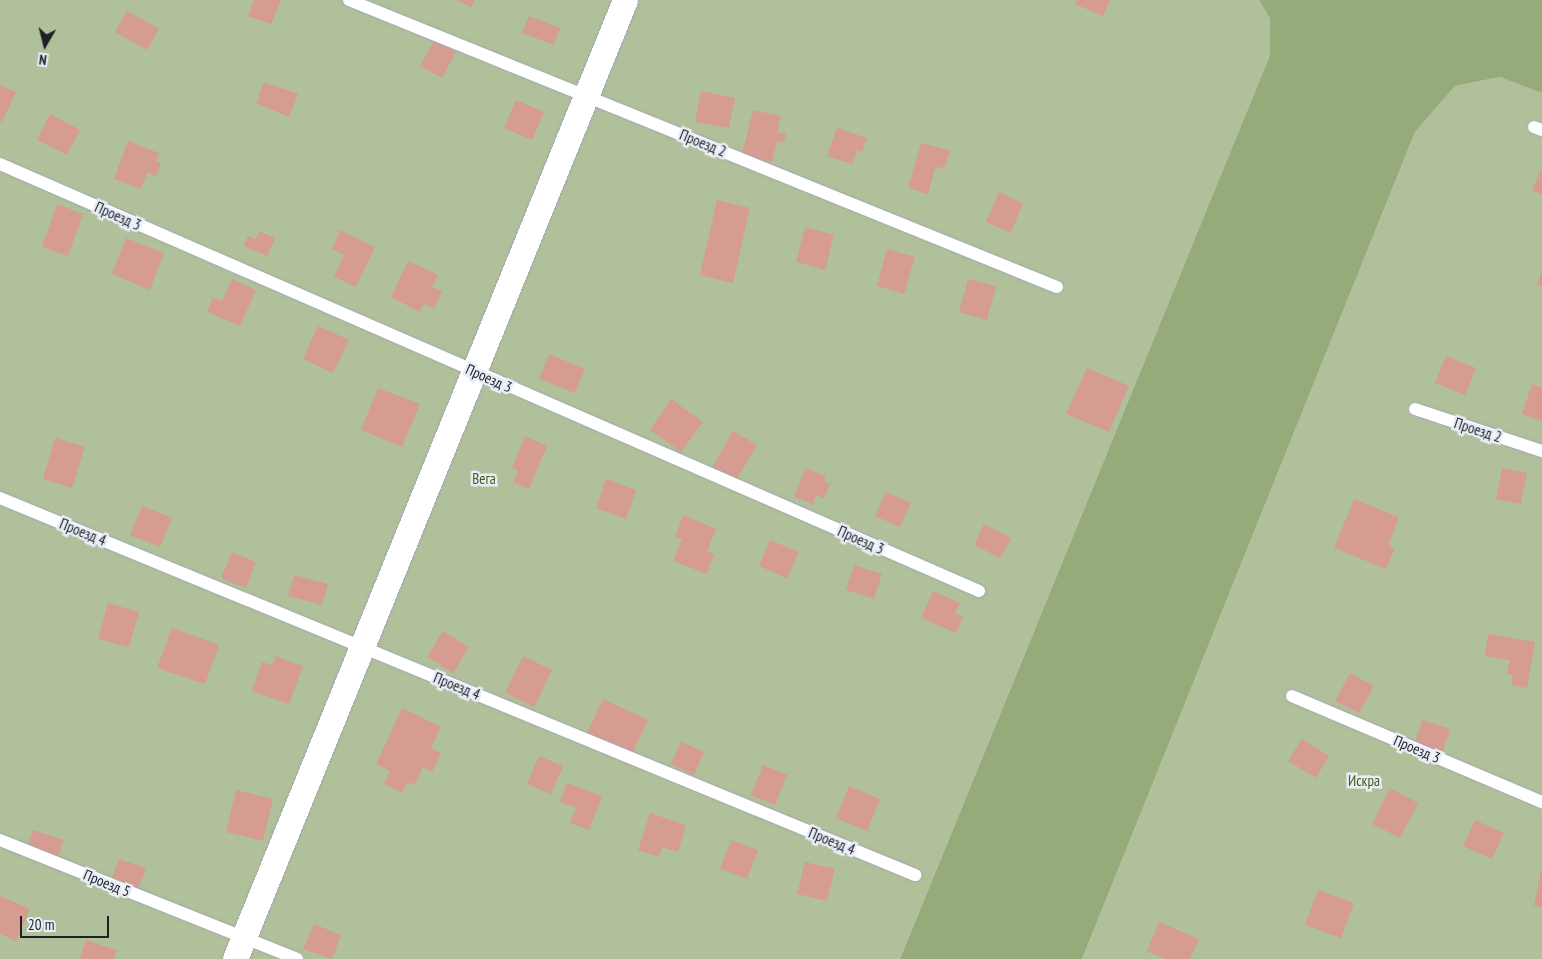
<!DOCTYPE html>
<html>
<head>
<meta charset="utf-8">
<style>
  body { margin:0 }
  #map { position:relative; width:1542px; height:959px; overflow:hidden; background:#dbe0ea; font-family:"PT Sans Narrow",sans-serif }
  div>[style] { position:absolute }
  .green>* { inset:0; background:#afc09a }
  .forest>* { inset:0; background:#96aa7a }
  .building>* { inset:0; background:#d69c91 }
  .roads { filter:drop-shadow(0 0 1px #a4a9b3) drop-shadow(0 0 1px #a4a9b3) }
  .lane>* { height:12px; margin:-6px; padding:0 6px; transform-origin:6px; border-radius:6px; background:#fff }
  .street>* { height:25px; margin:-12.5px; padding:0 12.5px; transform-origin:12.5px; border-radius:12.5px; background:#fff }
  span { translate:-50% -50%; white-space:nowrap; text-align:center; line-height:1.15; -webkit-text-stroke:5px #e8edf7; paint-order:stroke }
  .street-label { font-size:15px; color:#1f2124 }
  .park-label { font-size:15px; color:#455d15 }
  .north { position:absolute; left:20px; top:20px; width:50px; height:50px; -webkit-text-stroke:4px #e8edf7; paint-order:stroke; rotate:188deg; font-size:14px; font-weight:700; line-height:20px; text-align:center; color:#1f2124 }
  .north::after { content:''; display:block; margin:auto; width:18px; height:22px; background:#1f2124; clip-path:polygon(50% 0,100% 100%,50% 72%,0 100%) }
  .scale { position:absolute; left:20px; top:916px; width:89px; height:22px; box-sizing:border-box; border:2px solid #1f2124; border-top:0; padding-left:6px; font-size:15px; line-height:18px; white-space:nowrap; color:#1f2124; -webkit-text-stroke:4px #e8edf7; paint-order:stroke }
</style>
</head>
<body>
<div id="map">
  <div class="green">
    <div style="clip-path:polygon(0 0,1259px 0,1270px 19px,1270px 55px,900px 959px,0 959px)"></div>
    <div style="clip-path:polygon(1500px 77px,1542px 93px,1542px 959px,1082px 959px,1415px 132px,1455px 86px)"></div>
  </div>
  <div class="forest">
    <div style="clip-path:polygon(1259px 0,1542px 0,1542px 93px,1500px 77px,1455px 86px,1415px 132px,1082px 959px,900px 959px,1270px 55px,1270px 19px)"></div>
  </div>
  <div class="building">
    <div style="clip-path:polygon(254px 0,281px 0,271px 24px,248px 16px)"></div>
    <div style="clip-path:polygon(457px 0,475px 0,471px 7px)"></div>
    <div style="clip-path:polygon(1076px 0,1110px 0,1103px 16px,1075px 4px)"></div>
    <div style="clip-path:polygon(127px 11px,159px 29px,147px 50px,115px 32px)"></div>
    <div style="clip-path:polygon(529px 16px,560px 28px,554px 45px,522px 33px)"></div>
    <div style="clip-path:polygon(434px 40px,456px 52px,442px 78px,420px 66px)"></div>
    <div style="clip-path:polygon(264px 82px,298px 94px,289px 117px,256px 103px)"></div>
    <div style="clip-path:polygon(0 85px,16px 92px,2px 122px,0 121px)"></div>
    <div style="clip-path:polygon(701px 91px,735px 98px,729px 128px,695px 122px)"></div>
    <div style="clip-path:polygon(516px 100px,544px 112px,532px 140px,504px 128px)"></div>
    <div style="clip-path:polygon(753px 110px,781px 116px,777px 132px,786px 134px,784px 143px,777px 141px,772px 162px,742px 155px)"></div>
    <div style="clip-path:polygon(50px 114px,80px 130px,67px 155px,37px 140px)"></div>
    <div style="clip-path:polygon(837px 128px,867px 138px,862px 152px,857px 150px,852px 164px,827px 156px)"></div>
    <div style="clip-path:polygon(128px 141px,159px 153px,156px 161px,161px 163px,156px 176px,147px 173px,141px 189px,114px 179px)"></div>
    <div style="clip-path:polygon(921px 143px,950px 150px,945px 167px,935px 168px,928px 194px,908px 188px)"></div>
    <div style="clip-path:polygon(1542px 167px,1542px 195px,1532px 190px)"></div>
    <div style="clip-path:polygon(999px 192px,1023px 203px,1011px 233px,986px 222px)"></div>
    <div style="clip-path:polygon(717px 200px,750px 208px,733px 283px,700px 275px)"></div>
    <div style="clip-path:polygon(57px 204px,83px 214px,68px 256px,42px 247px)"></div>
    <div style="clip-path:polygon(805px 227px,834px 235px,825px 270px,796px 262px)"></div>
    <div style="clip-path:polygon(340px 230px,375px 247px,356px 287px,334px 277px,344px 255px,332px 249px)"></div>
    <div style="clip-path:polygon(259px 231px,275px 238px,267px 256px,244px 246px,248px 236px,256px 239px)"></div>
    <div style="clip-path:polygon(126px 238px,164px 253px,150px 290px,112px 274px)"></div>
    <div style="clip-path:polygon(887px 249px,915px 257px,904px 294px,877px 286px)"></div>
    <div style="clip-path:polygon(408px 261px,438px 275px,432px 287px,442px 291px,434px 309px,424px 304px,420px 312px,391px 297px)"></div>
    <div style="clip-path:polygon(1542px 271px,1542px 286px,1537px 285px)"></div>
    <div style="clip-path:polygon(232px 279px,256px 290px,240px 326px,207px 312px,213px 297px,222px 301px)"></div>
    <div style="clip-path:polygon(968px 279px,996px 286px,987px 320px,959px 312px)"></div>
    <div style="clip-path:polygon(318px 326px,349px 340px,333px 373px,303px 359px)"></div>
    <div style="clip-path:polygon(549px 354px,585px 369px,575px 393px,539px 379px)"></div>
    <div style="clip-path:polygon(1446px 356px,1476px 368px,1465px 395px,1435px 383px)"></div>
    <div style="clip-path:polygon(1087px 368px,1129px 386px,1109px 432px,1066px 414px)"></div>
    <div style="clip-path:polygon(1532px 384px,1542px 388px,1542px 421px,1522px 414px)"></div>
    <div style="clip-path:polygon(378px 388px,420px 404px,402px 447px,361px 430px)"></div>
    <div style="clip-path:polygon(671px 399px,703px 422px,681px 452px,650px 430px)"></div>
    <div style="clip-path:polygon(733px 431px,757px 445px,734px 484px,711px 470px)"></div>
    <div style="clip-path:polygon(525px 436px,547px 446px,529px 489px,513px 482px,518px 471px,512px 468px)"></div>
    <div style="clip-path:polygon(55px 438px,85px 447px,72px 488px,43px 479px)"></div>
    <div style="clip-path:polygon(805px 468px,826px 476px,824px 481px,830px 484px,824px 498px,816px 495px,813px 504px,794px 497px)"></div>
    <div style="clip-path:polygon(1502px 468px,1527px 473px,1521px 504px,1496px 499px)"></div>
    <div style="clip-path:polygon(606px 479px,636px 490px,626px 519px,596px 508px)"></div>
    <div style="clip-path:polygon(886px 492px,911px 503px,900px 527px,875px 516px)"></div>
    <div style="clip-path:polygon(1354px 499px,1399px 517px,1389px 544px,1394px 550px,1386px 569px,1334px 548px)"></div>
    <div style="clip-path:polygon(142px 506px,172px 518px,160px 547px,130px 535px)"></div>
    <div style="clip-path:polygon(683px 515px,716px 529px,707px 551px,714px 554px,707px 574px,673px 561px,682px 539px,675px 537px)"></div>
    <div style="clip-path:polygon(984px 524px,1011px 538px,1000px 558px,974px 545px)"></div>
    <div style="clip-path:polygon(770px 540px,799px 552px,787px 578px,759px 566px)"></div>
    <div style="clip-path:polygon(232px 552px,256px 562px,246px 588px,221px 578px)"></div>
    <div style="clip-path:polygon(854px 565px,882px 574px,874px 599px,846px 590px)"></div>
    <div style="clip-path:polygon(294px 575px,328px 584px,322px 605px,288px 596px)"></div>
    <div style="clip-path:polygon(933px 591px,960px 603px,955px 613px,963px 617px,956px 633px,921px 618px)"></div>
    <div style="clip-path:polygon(108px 603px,139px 612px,129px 647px,98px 639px)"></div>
    <div style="clip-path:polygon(172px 628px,219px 645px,205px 684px,157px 668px)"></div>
    <div style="clip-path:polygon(443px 631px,469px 647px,453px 673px,427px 657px)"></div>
    <div style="clip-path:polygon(1488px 634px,1535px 642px,1527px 688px,1511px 685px,1513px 675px,1507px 674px,1510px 660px,1485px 656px)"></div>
    <div style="clip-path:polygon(276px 656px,303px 666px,289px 704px,252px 691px,262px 662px,272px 665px)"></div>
    <div style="clip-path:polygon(523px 656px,552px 670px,534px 707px,505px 693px)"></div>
    <div style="clip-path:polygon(1350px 673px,1374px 686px,1359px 713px,1335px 701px)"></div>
    <div style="clip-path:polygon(603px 699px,648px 720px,632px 754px,587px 733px)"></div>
    <div style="clip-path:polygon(402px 708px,441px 727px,431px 748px,441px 753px,432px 772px,423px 767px,415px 785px,407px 782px,402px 793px,384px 784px,390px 771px,376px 764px)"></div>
    <div style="clip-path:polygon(1422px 720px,1450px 729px,1442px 755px,1414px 746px)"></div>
    <div style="clip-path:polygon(1302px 739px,1329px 756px,1316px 778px,1288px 761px)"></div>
    <div style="clip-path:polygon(681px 742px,704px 752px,694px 775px,671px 764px)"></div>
    <div style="clip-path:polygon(539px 756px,563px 766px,551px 794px,527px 784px)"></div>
    <div style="clip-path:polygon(763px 765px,787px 775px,775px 805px,751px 795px)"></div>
    <div style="clip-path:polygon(567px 783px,602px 796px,589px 830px,570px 823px,576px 808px,560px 802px)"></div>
    <div style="clip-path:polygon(849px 786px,880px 799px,867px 831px,836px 818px)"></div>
    <div style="clip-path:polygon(1390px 788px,1418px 803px,1400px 838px,1372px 824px)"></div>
    <div style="clip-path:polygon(236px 790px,273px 799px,263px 841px,226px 832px)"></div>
    <div style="clip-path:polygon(650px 813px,686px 825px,678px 852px,662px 847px,659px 857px,638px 850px)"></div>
    <div style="clip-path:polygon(1475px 820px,1504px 833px,1492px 859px,1463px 846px)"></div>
    <div style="clip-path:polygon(33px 830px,64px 840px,56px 864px,25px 854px)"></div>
    <div style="clip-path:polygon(731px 840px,758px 850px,747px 879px,720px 869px)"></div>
    <div style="clip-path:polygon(119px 859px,146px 868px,136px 895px,109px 885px)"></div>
    <div style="clip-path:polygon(805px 862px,835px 869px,827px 901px,797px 894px)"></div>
    <div style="clip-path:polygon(1541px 871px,1542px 871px,1542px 907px,1534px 906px)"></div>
    <div style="clip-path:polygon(1318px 890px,1354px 903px,1341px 938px,1305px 925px)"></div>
    <div style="clip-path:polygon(0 896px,30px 909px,16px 941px,0 934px)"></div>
    <div style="clip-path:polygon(1159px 922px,1199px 939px,1190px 959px,1165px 959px,1147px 951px)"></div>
    <div style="clip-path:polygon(314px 924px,341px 935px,332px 959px,303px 949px)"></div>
    <div style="clip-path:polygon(86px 940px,117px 950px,114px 959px,80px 959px)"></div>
  </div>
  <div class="roads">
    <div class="lane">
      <div style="left:349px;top:0;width:764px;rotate:22.07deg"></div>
      <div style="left:1534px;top:127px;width:9px;rotate:21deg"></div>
      <div style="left:0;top:164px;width:1068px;rotate:23.56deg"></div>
      <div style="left:1415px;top:409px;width:134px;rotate:18.3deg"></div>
      <div style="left:0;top:498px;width:990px;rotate:22.39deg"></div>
      <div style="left:1292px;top:696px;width:272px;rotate:23deg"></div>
      <div style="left:0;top:840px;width:320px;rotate:21.8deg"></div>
    </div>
    <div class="street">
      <div style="left:235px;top:959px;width:1035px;rotate:-67.87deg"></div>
    </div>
  </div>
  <div class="street-label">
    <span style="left:703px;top:143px;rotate:22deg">Проезд 2</span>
    <span style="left:118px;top:216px;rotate:24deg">Проезд 3</span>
    <span style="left:489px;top:378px;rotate:24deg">Проезд 3</span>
    <span style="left:1478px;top:430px;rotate:18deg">Проезд 2</span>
    <span style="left:83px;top:532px;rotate:22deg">Проезд 4</span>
    <span style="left:861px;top:540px;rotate:24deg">Проезд 3</span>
    <span style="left:457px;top:686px;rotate:22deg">Проезд 4</span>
    <span style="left:1417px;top:749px;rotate:23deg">Проезд 3</span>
    <span style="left:832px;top:841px;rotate:22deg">Проезд 4</span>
    <span style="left:107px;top:883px;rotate:22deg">Проезд 5</span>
  </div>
  <div class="park-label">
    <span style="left:484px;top:479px">Вега</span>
    <span style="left:1364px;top:781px">Искра</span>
  </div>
  <div class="north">N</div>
  <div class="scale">20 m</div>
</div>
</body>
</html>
